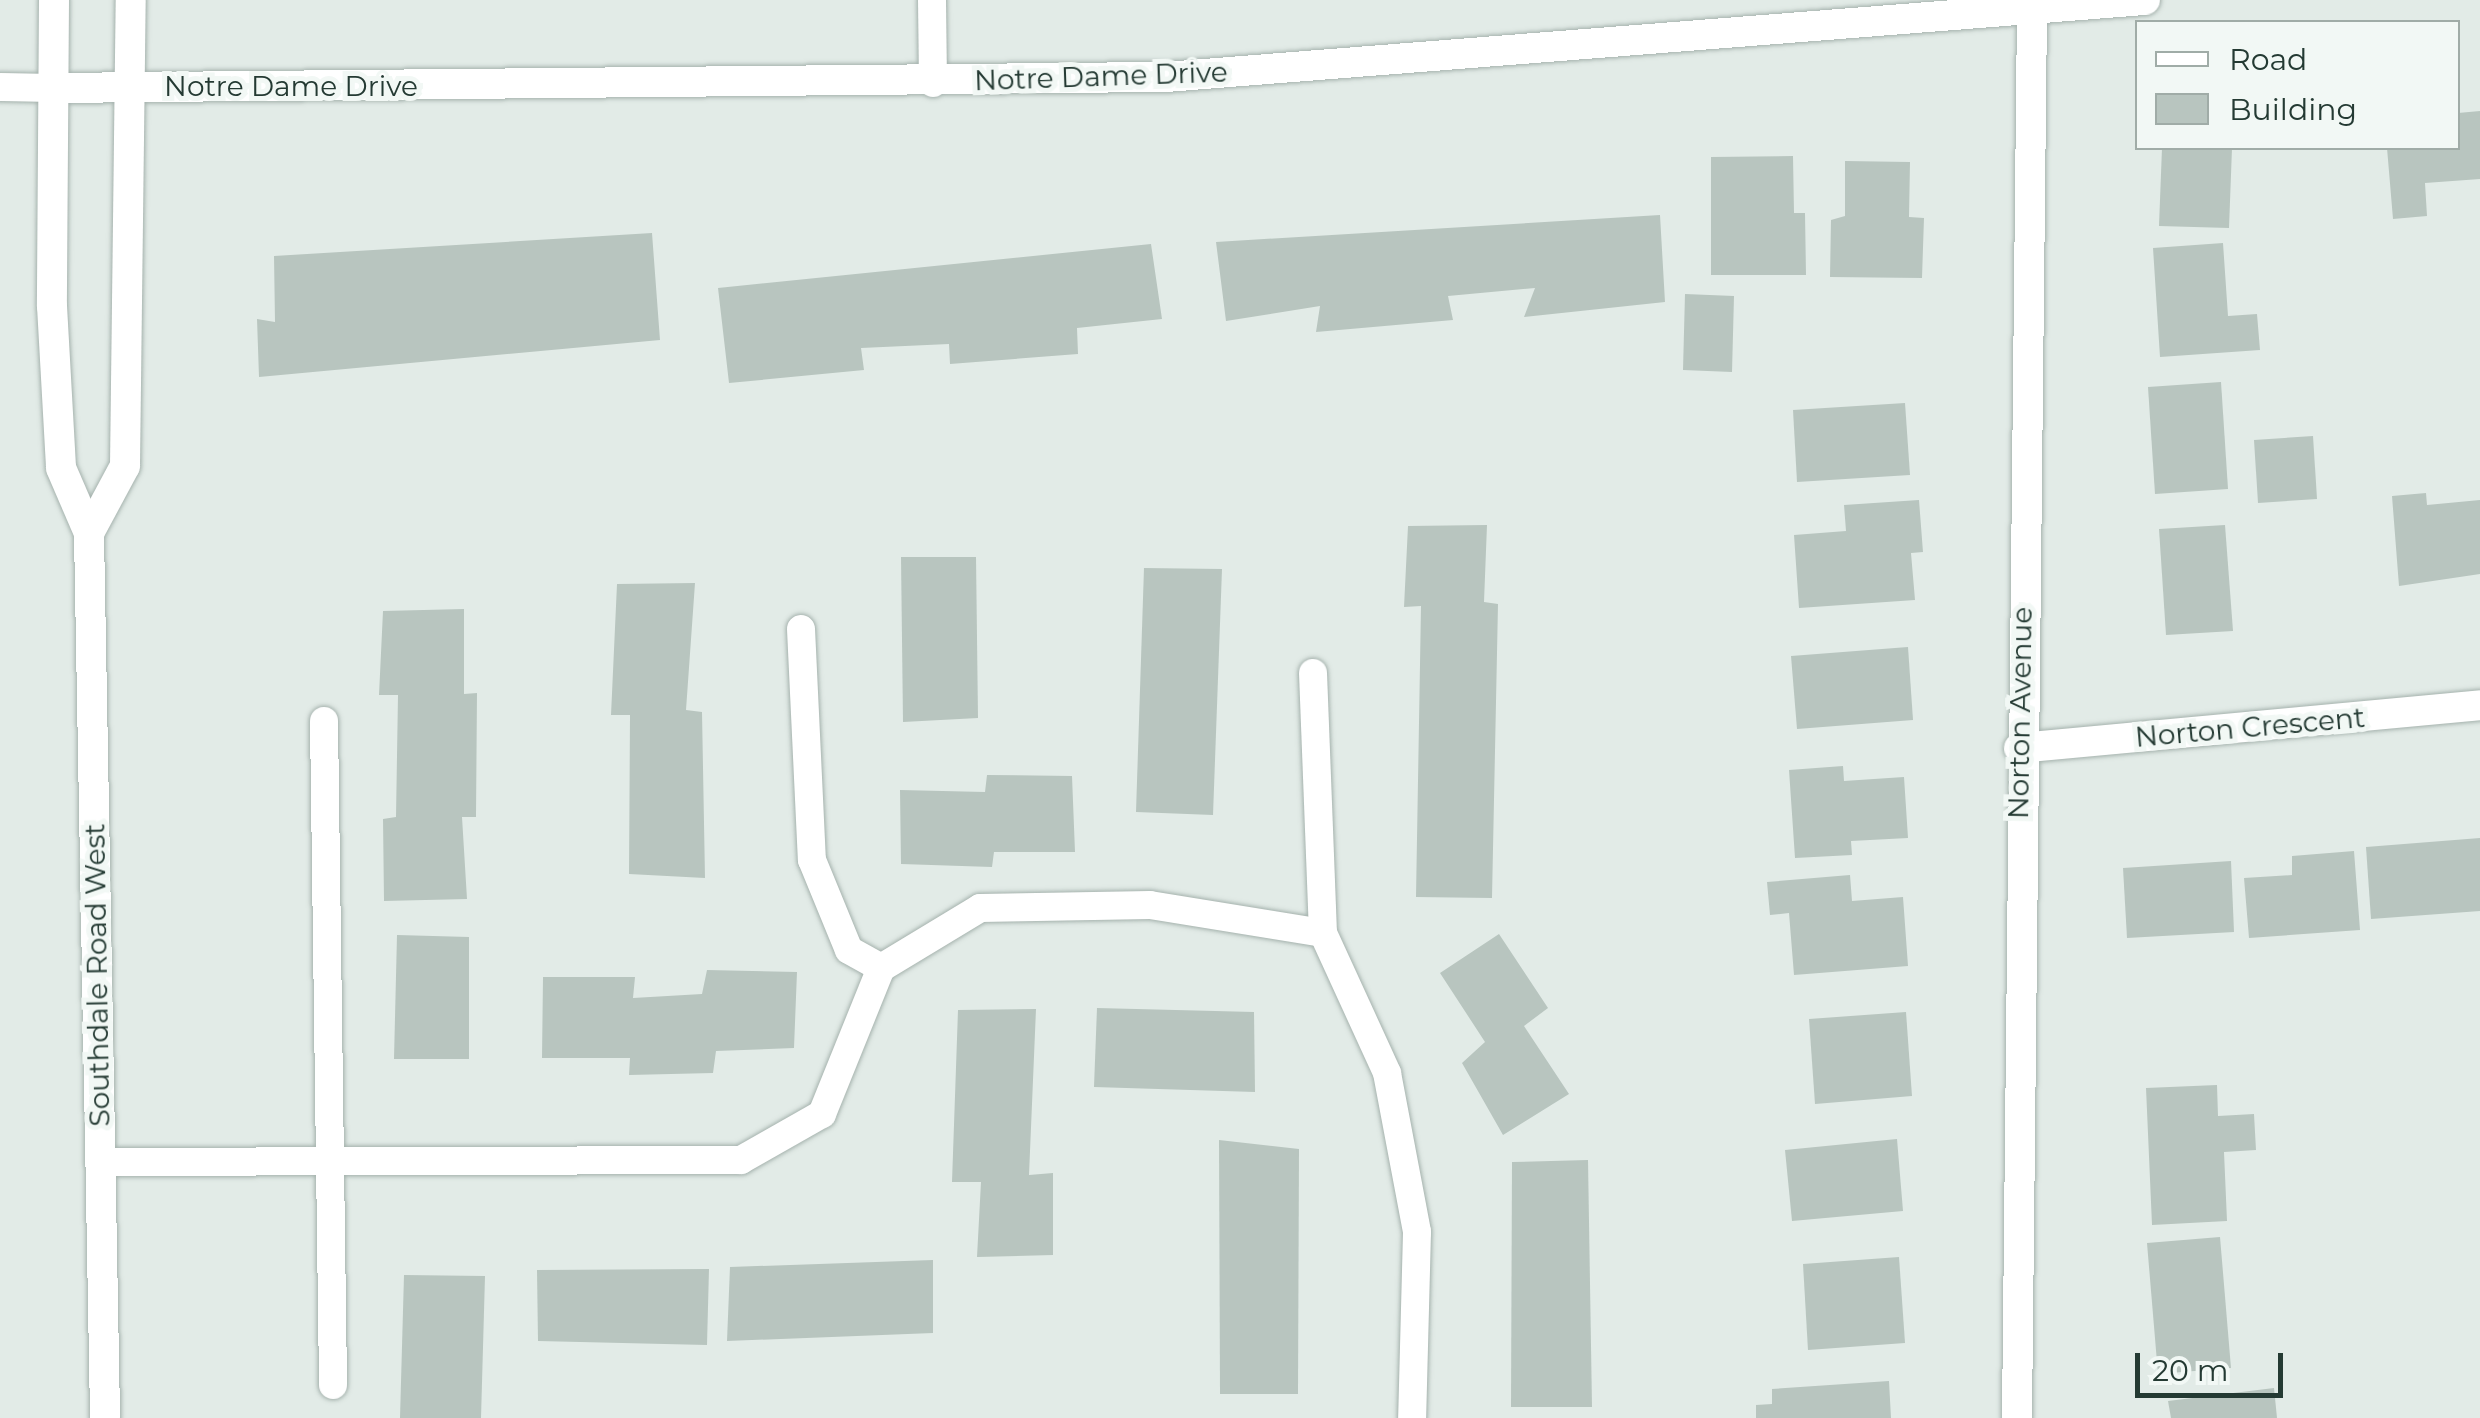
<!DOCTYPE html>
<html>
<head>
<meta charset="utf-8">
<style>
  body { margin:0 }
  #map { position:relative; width:2480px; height:1418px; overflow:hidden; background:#e2ebe7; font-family:Montserrat,sans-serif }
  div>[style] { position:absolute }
  .building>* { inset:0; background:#b8c5bf }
  .roads { filter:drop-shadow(0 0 2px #a5b2ad) drop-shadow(0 0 2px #a5b2ad) }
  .lane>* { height:28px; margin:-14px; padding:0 14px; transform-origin:14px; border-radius:14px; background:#fff }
  .street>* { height:30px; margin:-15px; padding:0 15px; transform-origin:15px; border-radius:15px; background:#fff }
  .secondary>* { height:30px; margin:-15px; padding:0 15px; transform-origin:15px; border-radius:15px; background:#fff }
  span { translate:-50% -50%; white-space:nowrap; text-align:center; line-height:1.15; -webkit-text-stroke:10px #f2f8f5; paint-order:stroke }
  .street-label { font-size:28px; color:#243a33 }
  .legend { position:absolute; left:2135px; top:20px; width:325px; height:130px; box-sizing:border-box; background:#f2f8f5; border:2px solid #a0aca7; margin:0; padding:12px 18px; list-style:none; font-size:30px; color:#243a33 }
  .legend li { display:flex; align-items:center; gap:20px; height:50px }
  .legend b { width:50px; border:2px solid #a0aca7 }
  .scale { position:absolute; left:2135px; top:1353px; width:148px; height:45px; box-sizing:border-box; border:5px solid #243a33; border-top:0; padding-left:12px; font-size:30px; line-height:35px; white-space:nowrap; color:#243a33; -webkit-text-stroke:8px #f2f8f5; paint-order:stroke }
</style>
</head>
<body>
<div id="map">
  <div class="building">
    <div style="clip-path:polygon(2480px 111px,2480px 179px,2425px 183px,2427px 216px,2393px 219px,2387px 148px,2458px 148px,2458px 113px)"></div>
    <div style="clip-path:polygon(2162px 148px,2232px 148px,2229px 228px,2159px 226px)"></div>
    <div style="clip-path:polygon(1793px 156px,1794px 213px,1805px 213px,1806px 275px,1711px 275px,1711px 157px)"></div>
    <div style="clip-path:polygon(1845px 161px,1910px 162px,1909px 217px,1924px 218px,1922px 278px,1830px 277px,1831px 220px,1845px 216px)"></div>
    <div style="clip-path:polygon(1660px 215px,1665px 302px,1524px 317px,1535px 288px,1448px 296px,1453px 320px,1316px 332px,1320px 306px,1226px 321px,1216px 242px)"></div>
    <div style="clip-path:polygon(652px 233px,660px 340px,259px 377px,257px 319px,275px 322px,274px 256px)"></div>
    <div style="clip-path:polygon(2223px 243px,2228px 316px,2257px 314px,2260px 350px,2160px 357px,2153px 248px)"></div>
    <div style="clip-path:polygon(1151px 244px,1162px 319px,1077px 328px,1078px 354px,950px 364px,949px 344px,861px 348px,864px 370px,729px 383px,718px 288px)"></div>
    <div style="clip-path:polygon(1685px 294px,1734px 296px,1732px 372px,1683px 370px)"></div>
    <div style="clip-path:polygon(2221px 382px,2228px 489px,2155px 494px,2148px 387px)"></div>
    <div style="clip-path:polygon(1905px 403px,1910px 475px,1797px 482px,1793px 410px)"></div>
    <div style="clip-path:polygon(2313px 436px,2317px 499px,2258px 503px,2254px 440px)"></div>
    <div style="clip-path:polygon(2426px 493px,2427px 505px,2480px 500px,2480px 574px,2399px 586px,2392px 496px)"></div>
    <div style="clip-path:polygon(1919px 500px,1923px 552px,1911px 553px,1915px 600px,1799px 608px,1794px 535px,1846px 531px,1844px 505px)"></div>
    <div style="clip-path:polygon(1487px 525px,1484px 602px,1498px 604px,1492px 898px,1416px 897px,1421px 606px,1404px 607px,1408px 526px)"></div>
    <div style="clip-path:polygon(2225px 525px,2233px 631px,2166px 635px,2159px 529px)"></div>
    <div style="clip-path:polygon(901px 557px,976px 557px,978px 718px,903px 722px)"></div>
    <div style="clip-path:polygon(1144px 568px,1222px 569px,1213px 815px,1136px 812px)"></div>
    <div style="clip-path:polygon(695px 583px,686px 710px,702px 712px,705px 878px,629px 874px,630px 715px,611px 715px,617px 584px)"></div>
    <div style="clip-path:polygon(464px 609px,464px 694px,477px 693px,476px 817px,462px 817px,467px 899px,384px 901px,383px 819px,396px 817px,398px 695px,379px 695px,383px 611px)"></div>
    <div style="clip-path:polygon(1908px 647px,1913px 720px,1797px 729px,1791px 656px)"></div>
    <div style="clip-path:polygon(1843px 766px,1844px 781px,1904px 777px,1908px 838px,1851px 841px,1852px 855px,1795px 858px,1789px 770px)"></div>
    <div style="clip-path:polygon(987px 775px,1072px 776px,1075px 852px,994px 852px,992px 867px,901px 864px,900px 790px,985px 792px)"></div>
    <div style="clip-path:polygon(2480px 838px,2480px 911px,2371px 919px,2366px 847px)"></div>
    <div style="clip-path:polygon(2354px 851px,2360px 930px,2249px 938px,2244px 878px,2292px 875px,2292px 856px)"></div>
    <div style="clip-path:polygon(2231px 861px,2234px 932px,2127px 938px,2123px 868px)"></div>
    <div style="clip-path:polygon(1850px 875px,1852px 901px,1903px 897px,1908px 966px,1794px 975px,1789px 913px,1770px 915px,1767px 882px)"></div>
    <div style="clip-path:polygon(1499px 934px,1548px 1008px,1524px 1026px,1569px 1094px,1503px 1135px,1462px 1063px,1485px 1042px,1440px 973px)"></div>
    <div style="clip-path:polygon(397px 935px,469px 937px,469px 1059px,394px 1059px)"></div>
    <div style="clip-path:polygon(707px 970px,797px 972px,794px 1048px,716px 1051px,713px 1073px,629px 1075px,630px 1058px,542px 1058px,543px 977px,635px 977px,633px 998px,702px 994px)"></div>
    <div style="clip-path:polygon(1097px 1008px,1254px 1012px,1255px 1092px,1094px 1087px)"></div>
    <div style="clip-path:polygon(1036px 1009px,1029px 1175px,1053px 1173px,1053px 1255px,977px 1257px,981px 1182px,952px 1182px,958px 1010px)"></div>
    <div style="clip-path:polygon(1906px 1012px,1912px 1096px,1815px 1104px,1809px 1019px)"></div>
    <div style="clip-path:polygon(2217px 1085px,2218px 1116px,2254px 1114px,2256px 1150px,2224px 1152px,2227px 1221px,2152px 1225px,2146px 1088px)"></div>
    <div style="clip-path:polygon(1897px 1139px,1903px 1211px,1792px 1221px,1785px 1150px)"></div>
    <div style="clip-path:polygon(1219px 1140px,1299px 1149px,1298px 1394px,1220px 1394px)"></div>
    <div style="clip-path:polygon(1588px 1160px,1592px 1407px,1511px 1407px,1512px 1162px)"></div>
    <div style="clip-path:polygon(2220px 1237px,2231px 1368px,2158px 1374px,2147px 1243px)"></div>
    <div style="clip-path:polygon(1899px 1257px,1905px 1343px,1808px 1350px,1803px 1264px)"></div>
    <div style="clip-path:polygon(933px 1260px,933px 1333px,727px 1341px,730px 1267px)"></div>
    <div style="clip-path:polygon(709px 1269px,707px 1345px,538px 1341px,537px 1270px)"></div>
    <div style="clip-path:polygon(404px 1275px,485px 1276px,481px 1418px,400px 1418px)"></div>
    <div style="clip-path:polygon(1889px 1381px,1891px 1418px,1756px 1418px,1756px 1405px,1772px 1404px,1772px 1389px)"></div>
    <div style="clip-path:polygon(2274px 1388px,2277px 1418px,2171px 1418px,2168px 1401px)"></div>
  </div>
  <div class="roads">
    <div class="lane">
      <div style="left:932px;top:0;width:83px;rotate:89.3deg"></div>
      <div style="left:0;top:87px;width:53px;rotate:1.1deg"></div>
      <div style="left:801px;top:629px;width:231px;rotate:87.3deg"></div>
      <div style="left:812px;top:860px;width:97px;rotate:67.7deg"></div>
      <div style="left:849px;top:950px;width:37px;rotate:29deg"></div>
      <div style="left:1313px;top:673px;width:260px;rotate:87.8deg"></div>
      <div style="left:324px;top:721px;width:664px;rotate:89.22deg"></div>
      <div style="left:100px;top:1162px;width:641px;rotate:-0.18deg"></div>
      <div style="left:741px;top:1160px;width:93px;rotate:-29.6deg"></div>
      <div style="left:822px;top:1114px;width:157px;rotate:-68deg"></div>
      <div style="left:881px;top:968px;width:116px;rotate:-31.2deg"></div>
      <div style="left:980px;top:908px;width:170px;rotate:-1deg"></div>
      <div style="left:1150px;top:905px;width:175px;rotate:9.2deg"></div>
      <div style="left:1323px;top:933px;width:154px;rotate:65.4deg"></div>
      <div style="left:1387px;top:1073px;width:162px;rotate:79.3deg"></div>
      <div style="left:1417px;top:1232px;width:186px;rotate:91.5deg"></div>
    </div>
    <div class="street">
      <div style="left:2019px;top:748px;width:463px;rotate:-5.3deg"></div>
      <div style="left:2017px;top:1418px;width:1409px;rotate:-89.39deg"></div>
    </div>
    <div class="secondary">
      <div style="left:54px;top:0;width:306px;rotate:90.4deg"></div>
      <div style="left:52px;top:306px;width:162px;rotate:86.8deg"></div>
      <div style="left:61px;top:468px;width:71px;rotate:66.7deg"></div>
      <div style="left:89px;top:533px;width:885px;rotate:88.96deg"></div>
      <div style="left:53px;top:88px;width:1113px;rotate:-0.57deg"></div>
      <div style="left:1166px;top:77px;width:982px;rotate:-4.5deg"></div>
      <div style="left:89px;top:533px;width:76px;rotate:-61.8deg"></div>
      <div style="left:125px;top:466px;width:466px;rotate:-89.3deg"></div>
    </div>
  </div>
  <div class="street-label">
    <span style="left:1101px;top:76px;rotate:-2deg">Notre Dame Drive</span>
    <span style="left:291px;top:86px">Notre Dame Drive</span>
    <span style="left:2020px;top:713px;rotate:-89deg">Norton Avenue</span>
    <span style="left:2250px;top:727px;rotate:-5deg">Norton Crescent</span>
    <span style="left:97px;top:975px;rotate:-91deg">Southdale Road West</span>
  </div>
  <ul class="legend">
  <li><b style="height:12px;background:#fff"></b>Road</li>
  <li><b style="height:28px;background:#b8c5bf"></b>Building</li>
  </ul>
  <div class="scale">20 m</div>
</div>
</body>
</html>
